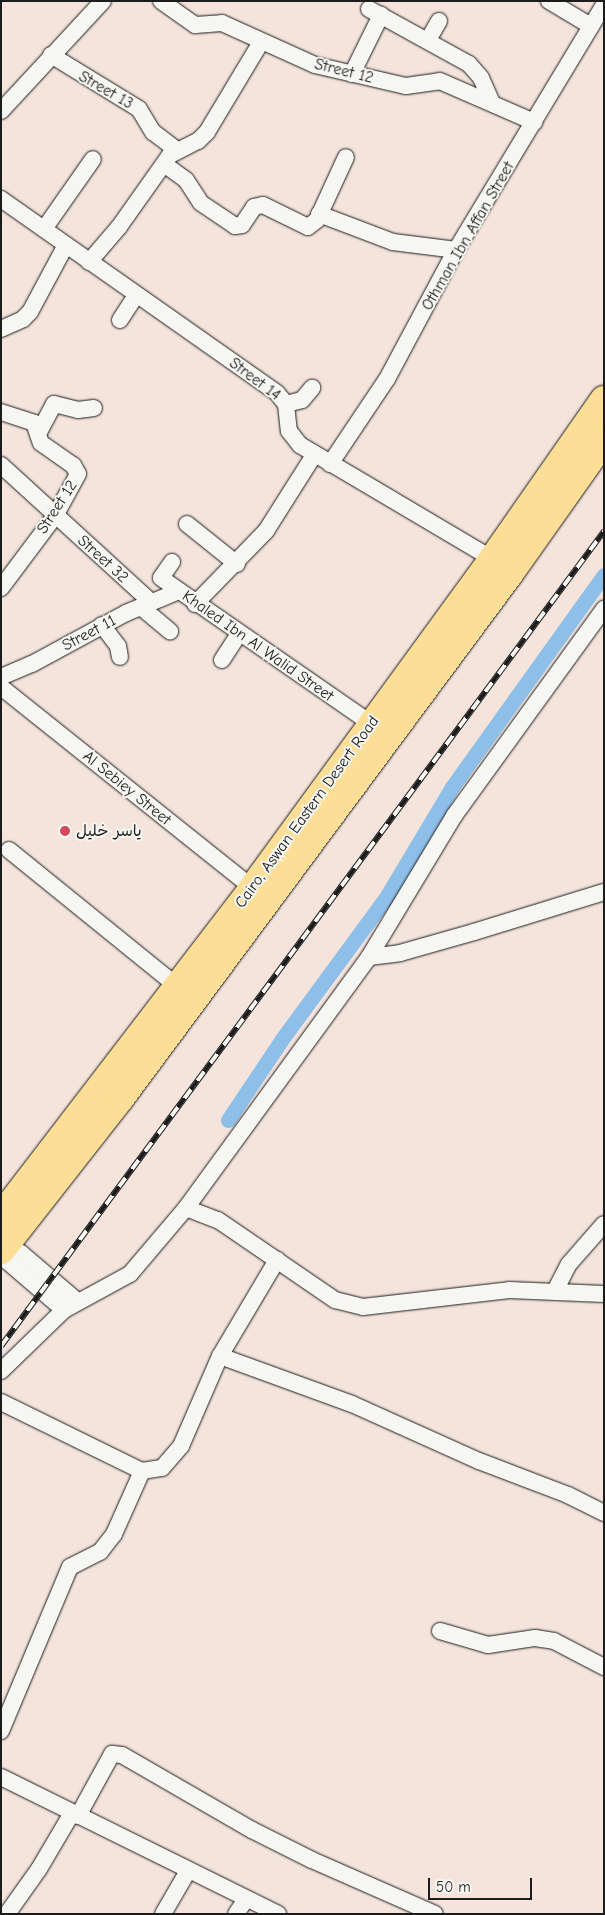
<!DOCTYPE html>
<html>
<head>
<meta charset="utf-8">
<style>
  body { margin:0 }
  #map { position:relative; width:605px; height:1915px; overflow:hidden; background:#f4e4dc; font-family:"Comic Neue","Playpen Sans Arabic",sans-serif }
  div>[style] { position:absolute }
  .canal>* { height:15px; margin:-7.5px; padding:0 7.5px; transform-origin:7.5px; border-radius:7.5px; background:#8ebfe9 }
  .roads { filter:drop-shadow(0 0 1px #1c1c1c) drop-shadow(0 0 1px #1c1c1c) }
  .street>* { height:16px; margin:-8px; padding:0 8px; transform-origin:8px; border-radius:8px; background:#f6f6f2 }
  .highway>* { height:28px; margin:-14px; padding:0 14px; transform-origin:14px; border-radius:14px; background:#fcde96 }
  .rail>* { height:5.5px; margin-top:-2.75px; transform-origin:0; background:repeating-linear-gradient(90deg,#f6f6f2 0 11px,#1c1c1c 0 22px); box-sizing:border-box; border-block:1px solid #1c1c1c }
  .dots>* { width:14px; height:14px; translate:-50% -50%; box-sizing:border-box; border:2px solid #f6f6f2; border-radius:50% }
  span { translate:-50% -50%; white-space:nowrap; text-align:center; line-height:1.15; -webkit-text-stroke:4px #f6f6f2; paint-order:stroke }
  .street-label { font-size:16px; color:#1c1c1c }
  .poi-label { font-size:16px; color:#1c1c1c }
  .left { translate:0 -50%; text-align:left }
  .frame { position:absolute; inset:0; border:2px solid #1c1c1c; pointer-events:none }
  .scale { position:absolute; left:428px; top:1878px; width:104px; height:22px; box-sizing:border-box; border:2px solid #1c1c1c; border-top:0; padding-left:6px; font-size:15px; line-height:18px; white-space:nowrap; color:#1c1c1c; -webkit-text-stroke:4px #f6f6f2; paint-order:stroke }
</style>
</head>
<body>
<div id="map">
  <div class="canal">
    <div style="left:228px;top:1120px;width:97px;rotate:-56.3deg"></div>
    <div style="left:282px;top:1039px;width:174px;rotate:-53.7deg"></div>
    <div style="left:385px;top:899px;width:131px;rotate:-59.1deg"></div>
    <div style="left:452px;top:787px;width:261px;rotate:-54.4deg"></div>
  </div>
  <div class="roads">
    <div class="street">
      <div style="left:161px;top:1px;width:42px;rotate:35.2deg"></div>
      <div style="left:195px;top:25px;width:27px;rotate:-4deg"></div>
      <div style="left:222px;top:23px;width:102px;rotate:24.3deg"></div>
      <div style="left:315px;top:65px;width:93px;rotate:13deg"></div>
      <div style="left:406px;top:86px;width:34px;rotate:-8deg"></div>
      <div style="left:440px;top:81px;width:103px;rotate:23.6deg"></div>
      <div style="left:549px;top:1px;width:49px;rotate:30.8deg"></div>
      <div style="left:369px;top:9px;width:114px;rotate:28.8deg"></div>
      <div style="left:469px;top:64px;width:18px;rotate:49deg"></div>
      <div style="left:481px;top:78px;width:27px;rotate:66deg"></div>
      <div style="left:428px;top:40px;width:22px;rotate:-60deg"></div>
      <div style="left:51px;top:55px;width:103px;rotate:31.5deg"></div>
      <div style="left:139px;top:109px;width:27px;rotate:59deg"></div>
      <div style="left:153px;top:132px;width:30px;rotate:37deg"></div>
      <div style="left:352px;top:74px;width:66px;rotate:-63.8deg"></div>
      <div style="left:1px;top:111px;width:150px;rotate:-47.2deg"></div>
      <div style="left:164px;top:164px;width:27px;rotate:36deg"></div>
      <div style="left:186px;top:180px;width:27px;rotate:57deg"></div>
      <div style="left:201px;top:203px;width:41px;rotate:34.1deg"></div>
      <div style="left:235px;top:226px;width:7px;rotate:-8deg"></div>
      <div style="left:242px;top:225px;width:22px;rotate:-56deg"></div>
      <div style="left:254px;top:207px;width:9px;rotate:-13deg"></div>
      <div style="left:263px;top:205px;width:50px;rotate:26.1deg"></div>
      <div style="left:308px;top:227px;width:11px;rotate:-38deg"></div>
      <div style="left:317px;top:220px;width:69px;rotate:-65.3deg"></div>
      <div style="left:1px;top:199px;width:337px;rotate:35.1deg"></div>
      <div style="left:277px;top:393px;width:14px;rotate:51deg"></div>
      <div style="left:286px;top:404px;width:27px;rotate:84deg"></div>
      <div style="left:289px;top:431px;width:18px;rotate:52deg"></div>
      <div style="left:300px;top:445px;width:224px;rotate:30.6deg"></div>
      <div style="left:319px;top:214px;width:79px;rotate:20.7deg"></div>
      <div style="left:393px;top:242px;width:64px;rotate:7.2deg"></div>
      <div style="left:44px;top:229px;width:85px;rotate:-55deg"></div>
      <div style="left:89px;top:262px;width:46px;rotate:-49.4deg"></div>
      <div style="left:119px;top:227px;width:88px;rotate:-54.7deg"></div>
      <div style="left:170px;top:155px;width:31px;rotate:-27deg"></div>
      <div style="left:198px;top:141px;width:13px;rotate:-45deg"></div>
      <div style="left:207px;top:132px;width:105px;rotate:-59deg"></div>
      <div style="left:120px;top:320px;width:30px;rotate:-57deg"></div>
      <div style="left:1px;top:329px;width:24px;rotate:-24deg"></div>
      <div style="left:23px;top:319px;width:10px;rotate:-45deg"></div>
      <div style="left:30px;top:312px;width:76px;rotate:-61.8deg"></div>
      <div style="left:286px;top:404px;width:16px;rotate:-14deg"></div>
      <div style="left:302px;top:400px;width:16px;rotate:-50deg"></div>
      <div style="left:1px;top:412px;width:35px;rotate:18deg"></div>
      <div style="left:34px;top:423px;width:21px;rotate:71deg"></div>
      <div style="left:41px;top:443px;width:39px;rotate:35deg"></div>
      <div style="left:73px;top:465px;width:10px;rotate:61deg"></div>
      <div style="left:78px;top:474px;width:48px;rotate:118.7deg"></div>
      <div style="left:55px;top:516px;width:90px;rotate:126.9deg"></div>
      <div style="left:38px;top:434px;width:34px;rotate:-62deg"></div>
      <div style="left:54px;top:404px;width:25px;rotate:14deg"></div>
      <div style="left:78px;top:410px;width:16px;rotate:-7deg"></div>
      <div style="left:330px;top:464px;width:102px;rotate:-56.2deg"></div>
      <div style="left:387px;top:379px;width:146px;rotate:-61.9deg"></div>
      <div style="left:456px;top:250px;width:286px;rotate:-58.9deg"></div>
      <div style="left:1px;top:465px;width:203px;rotate:42.4deg"></div>
      <div style="left:187px;top:524px;width:64px;rotate:38.7deg"></div>
      <div style="left:172px;top:562px;width:19px;rotate:125deg"></div>
      <div style="left:161px;top:578px;width:257px;rotate:34.7deg"></div>
      <div style="left:195px;top:604px;width:102px;rotate:-45.8deg"></div>
      <div style="left:266px;top:531px;width:90px;rotate:-57.7deg"></div>
      <div style="left:141px;top:607px;width:38px;rotate:40deg"></div>
      <div style="left:102px;top:625px;width:26px;rotate:53deg"></div>
      <div style="left:118px;top:646px;width:11px;rotate:80deg"></div>
      <div style="left:222px;top:660px;width:31px;rotate:-57deg"></div>
      <div style="left:1px;top:677px;width:34px;rotate:-23deg"></div>
      <div style="left:32px;top:664px;width:107px;rotate:-28.5deg"></div>
      <div style="left:126px;top:613px;width:57px;rotate:-22.5deg"></div>
      <div style="left:1px;top:687px;width:322px;rotate:38.6deg"></div>
      <div style="left:9px;top:850px;width:218px;rotate:39deg"></div>
      <div style="left:369px;top:957px;width:31px;rotate:-7deg"></div>
      <div style="left:400px;top:953px;width:77px;rotate:-15.8deg"></div>
      <div style="left:474px;top:932px;width:136px;rotate:-17.1deg"></div>
      <div style="left:186px;top:1208px;width:34px;rotate:21deg"></div>
      <div style="left:218px;top:1220px;width:142px;rotate:34.4deg"></div>
      <div style="left:335px;top:1300px;width:29px;rotate:14deg"></div>
      <div style="left:363px;top:1307px;width:147px;rotate:-6.6deg"></div>
      <div style="left:509px;top:1290px;width:95px;rotate:2.4deg"></div>
      <div style="left:1px;top:1247px;width:21px;rotate:17deg"></div>
      <div style="left:21px;top:1253px;width:74px;rotate:40.6deg"></div>
      <div style="left:3px;top:1248px;width:15px;rotate:70deg"></div>
      <div style="left:8px;top:1262px;width:74px;rotate:40.6deg"></div>
      <div style="left:555px;top:1291px;width:30px;rotate:-63deg"></div>
      <div style="left:569px;top:1264px;width:53px;rotate:-48.8deg"></div>
      <div style="left:220px;top:1356px;width:140px;rotate:20deg"></div>
      <div style="left:352px;top:1404px;width:139px;rotate:24.2deg"></div>
      <div style="left:479px;top:1461px;width:95px;rotate:20.9deg"></div>
      <div style="left:568px;top:1495px;width:40px;rotate:26.6deg"></div>
      <div style="left:1px;top:1371px;width:88px;rotate:-44.1deg"></div>
      <div style="left:64px;top:1310px;width:75px;rotate:-28.6deg"></div>
      <div style="left:130px;top:1274px;width:87px;rotate:-49.7deg"></div>
      <div style="left:186px;top:1208px;width:311px;rotate:-53.9deg"></div>
      <div style="left:369px;top:957px;width:165px;rotate:-58.9deg"></div>
      <div style="left:454px;top:816px;width:256px;rotate:-54.1deg"></div>
      <div style="left:1px;top:1402px;width:157px;rotate:26.1deg"></div>
      <div style="left:142px;top:1471px;width:20px;rotate:-9deg"></div>
      <div style="left:162px;top:1468px;width:29px;rotate:-49deg"></div>
      <div style="left:181px;top:1446px;width:98px;rotate:-66.6deg"></div>
      <div style="left:220px;top:1356px;width:112px;rotate:-59.3deg"></div>
      <div style="left:440px;top:1631px;width:50px;rotate:16.3deg"></div>
      <div style="left:488px;top:1645px;width:48px;rotate:-8.5deg"></div>
      <div style="left:535px;top:1638px;width:19px;rotate:9deg"></div>
      <div style="left:554px;top:1641px;width:56px;rotate:27.5deg"></div>
      <div style="left:1px;top:1731px;width:178px;rotate:-67.2deg"></div>
      <div style="left:70px;top:1567px;width:34px;rotate:-27deg"></div>
      <div style="left:100px;top:1552px;width:23px;rotate:-52deg"></div>
      <div style="left:114px;top:1534px;width:69px;rotate:-66deg"></div>
      <div style="left:1px;top:1777px;width:309px;rotate:26.3deg"></div>
      <div style="left:78px;top:1816px;width:71px;rotate:-61.3deg"></div>
      <div style="left:112px;top:1754px;width:10px;rotate:6deg"></div>
      <div style="left:122px;top:1755px;width:150px;rotate:30deg"></div>
      <div style="left:252px;top:1830px;width:67px;rotate:26.6deg"></div>
      <div style="left:312px;top:1860px;width:134px;rotate:23.7deg"></div>
      <div style="left:7px;top:1914px;width:55px;rotate:-54.6deg"></div>
      <div style="left:39px;top:1869px;width:65px;rotate:-59.5deg"></div>
      <div style="left:163px;top:1914px;width:50px;rotate:-59.8deg"></div>
      <div style="left:236px;top:1914px;width:18px;rotate:-56deg"></div>
    </div>
    <div class="highway">
      <div style="left:1px;top:1217px;width:414px;rotate:-52.5deg"></div>
      <div style="left:253px;top:888px;width:407px;rotate:-53.9deg"></div>
      <div style="left:493px;top:559px;width:194px;rotate:-55.1deg"></div>
      <div style="left:1px;top:1250px;width:194px;rotate:-51.9deg"></div>
      <div style="left:121px;top:1097px;width:651px;rotate:-53.43deg"></div>
      <div style="left:509px;top:574px;width:164px;rotate:-54.7deg"></div>
    </div>
  </div>
  <div class="rail">
    <div style="left:1px;top:1346px;width:1014px;rotate:-53.5deg"></div>
  </div>
  <div class="dots">
    <div style="left:65px;top:831px;background:#d1495b"></div>
  </div>
  <div class="street-label">
    <span style="left:344px;top:71px;rotate:14deg">Street 12</span>
    <span style="left:106px;top:90px;rotate:30deg">Street 13</span>
    <span style="left:468px;top:236px;rotate:-60deg">Othman Ibn Affan Street</span>
    <span style="left:255px;top:379px;rotate:37deg">Street 14</span>
    <span style="left:57px;top:507px;rotate:-57deg">Street 12</span>
    <span style="left:103px;top:559px;rotate:42deg">Street 32</span>
    <span style="left:89px;top:633px;rotate:-28deg">Street 11</span>
    <span style="left:258px;top:646px;rotate:35deg">Khaled Ibn Al Walid Street</span>
    <span style="left:127px;top:788px;rotate:39deg">Al Sebiey Street</span>
    <span style="left:307px;top:812px;rotate:-54deg">Cairo, Aswan Eastern Desert Road</span>
  </div>
  <div class="poi-label">
    <span class="left" style="left:76px;top:831px">ياسر خليل</span>
  </div>
  <div class="frame"></div>
  <div class="scale">50 m</div>
</div>
</body>
</html>
